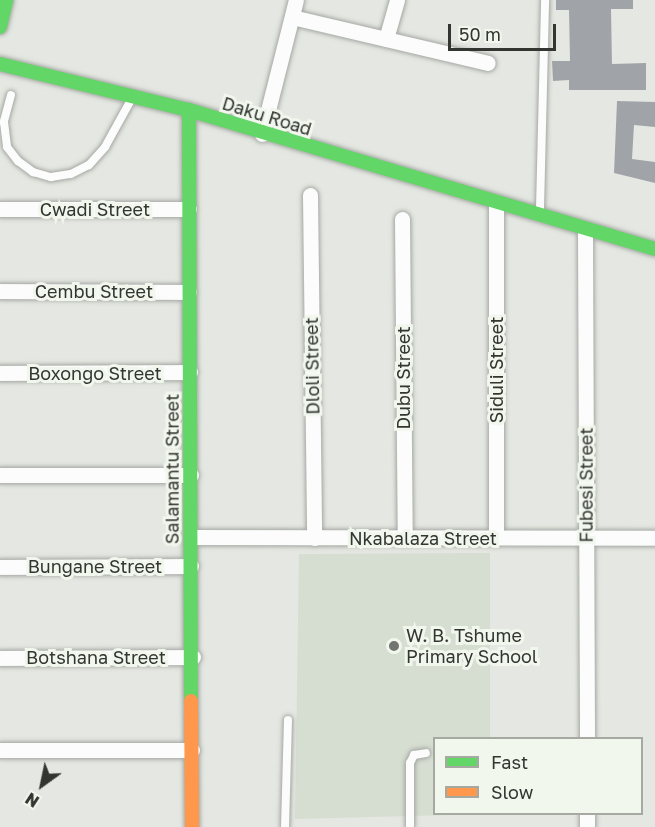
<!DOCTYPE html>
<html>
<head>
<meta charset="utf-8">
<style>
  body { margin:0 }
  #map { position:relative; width:655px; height:827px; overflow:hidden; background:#e5e8e2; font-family:"Golos Text",sans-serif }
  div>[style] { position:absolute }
  .built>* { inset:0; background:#d6ddd1 }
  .building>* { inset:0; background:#a0a4a8 }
  .roads { filter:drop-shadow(0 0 2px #a5a8a3) drop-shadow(0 0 2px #a5a8a3) }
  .lane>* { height:8px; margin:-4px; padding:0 4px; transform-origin:4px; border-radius:4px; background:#fbfcfb }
  .street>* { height:15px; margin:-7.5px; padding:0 7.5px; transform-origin:7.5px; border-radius:7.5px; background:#fbfcfb }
  .fast>* { height:14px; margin:-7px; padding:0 7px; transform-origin:7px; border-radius:7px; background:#63d668 }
  .slow>* { height:14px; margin:-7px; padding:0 7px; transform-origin:7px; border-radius:7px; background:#ff974d }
  .dots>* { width:16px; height:16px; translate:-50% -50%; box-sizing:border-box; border:3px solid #f1f7ed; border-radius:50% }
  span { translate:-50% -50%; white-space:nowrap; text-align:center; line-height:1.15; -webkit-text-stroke:6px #f1f7ed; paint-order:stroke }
  .street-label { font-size:18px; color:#333531 }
  .poi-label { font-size:18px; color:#333531 }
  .left { translate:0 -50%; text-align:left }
  .legend { position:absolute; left:433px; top:737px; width:210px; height:78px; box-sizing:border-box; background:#f1f7ed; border:2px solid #a5a9a2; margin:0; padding:8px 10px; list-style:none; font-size:18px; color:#333531 }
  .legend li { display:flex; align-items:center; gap:12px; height:30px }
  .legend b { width:30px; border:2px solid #a5a9a2 }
  .north { position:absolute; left:12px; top:755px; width:60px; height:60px; -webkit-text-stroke:4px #f1f7ed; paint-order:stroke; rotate:213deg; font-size:16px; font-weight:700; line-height:24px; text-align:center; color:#333531 }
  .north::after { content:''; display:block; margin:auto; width:21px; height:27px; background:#333531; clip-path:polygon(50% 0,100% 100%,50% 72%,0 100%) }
  .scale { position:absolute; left:448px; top:24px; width:108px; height:27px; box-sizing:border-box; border:3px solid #333531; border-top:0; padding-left:8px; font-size:18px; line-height:21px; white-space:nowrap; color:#333531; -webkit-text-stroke:4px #f1f7ed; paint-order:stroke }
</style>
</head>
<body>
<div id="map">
  <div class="built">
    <div style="clip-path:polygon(490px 553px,490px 738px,434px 738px,434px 814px,489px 814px,295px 819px,299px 554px)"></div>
  </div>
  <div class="building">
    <div style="clip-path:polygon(556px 0,633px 0,633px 9px,611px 9px,612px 64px,646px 63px,646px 90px,569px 90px,569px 80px,553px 81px,552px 61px,570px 61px,569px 10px,556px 10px)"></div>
    <div style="clip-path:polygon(617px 101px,655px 102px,655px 127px,634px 125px,632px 159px,655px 162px,655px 183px,614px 173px)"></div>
  </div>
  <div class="roads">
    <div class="lane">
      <div style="left:11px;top:95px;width:28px;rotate:105deg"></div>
      <div style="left:4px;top:122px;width:25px;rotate:83deg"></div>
      <div style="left:7px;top:147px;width:18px;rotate:52deg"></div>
      <div style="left:18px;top:161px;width:19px;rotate:36deg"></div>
      <div style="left:33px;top:172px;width:19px;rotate:16deg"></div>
      <div style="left:51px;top:177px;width:20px;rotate:-9deg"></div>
      <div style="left:71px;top:174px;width:20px;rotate:-27deg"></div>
      <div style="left:89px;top:165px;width:24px;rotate:-48deg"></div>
      <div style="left:105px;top:147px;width:56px;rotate:-61.1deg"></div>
      <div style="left:540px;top:209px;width:209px;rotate:-88.6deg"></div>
      <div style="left:285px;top:827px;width:107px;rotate:-88.4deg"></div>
      <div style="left:410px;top:827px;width:64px;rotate:-90deg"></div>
      <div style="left:410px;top:763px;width:9px;rotate:-63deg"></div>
      <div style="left:414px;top:755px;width:12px;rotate:-9deg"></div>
    </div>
    <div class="street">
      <div style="left:292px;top:17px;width:201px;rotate:13.2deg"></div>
      <div style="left:386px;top:39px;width:41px;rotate:-74.2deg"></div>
      <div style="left:262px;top:134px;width:138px;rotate:-75.8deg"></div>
      <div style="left:310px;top:195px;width:343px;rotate:89.3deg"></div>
      <div style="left:0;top:209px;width:189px"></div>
      <div style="left:402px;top:219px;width:319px;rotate:89.5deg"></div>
      <div style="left:585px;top:232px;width:506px;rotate:89.77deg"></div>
      <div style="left:0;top:291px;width:189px;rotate:0.3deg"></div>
      <div style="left:0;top:373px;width:190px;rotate:-0.3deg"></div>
      <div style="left:0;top:475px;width:191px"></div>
      <div style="left:191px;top:537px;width:464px;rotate:0.1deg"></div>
      <div style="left:496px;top:538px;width:336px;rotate:-90deg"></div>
      <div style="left:0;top:567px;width:191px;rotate:-0.3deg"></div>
      <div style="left:0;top:658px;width:193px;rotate:-0.3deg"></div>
      <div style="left:0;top:750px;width:192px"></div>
      <div style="left:587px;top:814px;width:13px;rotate:90deg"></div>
    </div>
    <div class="fast">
      <div style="left:0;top:27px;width:28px;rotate:-77deg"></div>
      <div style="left:0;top:64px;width:195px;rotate:13.7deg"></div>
      <div style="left:189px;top:110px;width:486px;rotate:16.6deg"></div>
      <div style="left:189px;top:110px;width:591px;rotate:89.81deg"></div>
    </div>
    <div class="slow">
      <div style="left:191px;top:701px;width:126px;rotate:89.5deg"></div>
    </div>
  </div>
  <div class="dots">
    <div style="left:394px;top:646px;background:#71746f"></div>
  </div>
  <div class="street-label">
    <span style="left:267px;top:116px;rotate:17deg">Daku Road</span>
    <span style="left:95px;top:209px">Cwadi Street</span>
    <span style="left:94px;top:291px">Cembu Street</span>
    <span style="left:312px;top:366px;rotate:-91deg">Dloli Street</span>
    <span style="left:496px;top:370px;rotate:-90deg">Siduli Street</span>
    <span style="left:95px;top:373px">Boxongo Street</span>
    <span style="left:403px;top:378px;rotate:-90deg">Dubu Street</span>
    <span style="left:172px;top:469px;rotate:-90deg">Salamantu Street</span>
    <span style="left:586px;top:485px;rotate:-90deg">Fubesi Street</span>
    <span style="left:423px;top:538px">Nkabalaza Street</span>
    <span style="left:95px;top:566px">Bungane Street</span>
    <span style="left:96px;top:657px">Botshana Street</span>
  </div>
  <div class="poi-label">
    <span class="left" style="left:406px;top:646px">W. B. Tshume<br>Primary School</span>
  </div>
  <ul class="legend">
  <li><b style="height:8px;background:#63d668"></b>Fast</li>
  <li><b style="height:8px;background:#ff974d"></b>Slow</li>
  </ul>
  <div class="north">N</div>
  <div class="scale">50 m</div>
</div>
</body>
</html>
